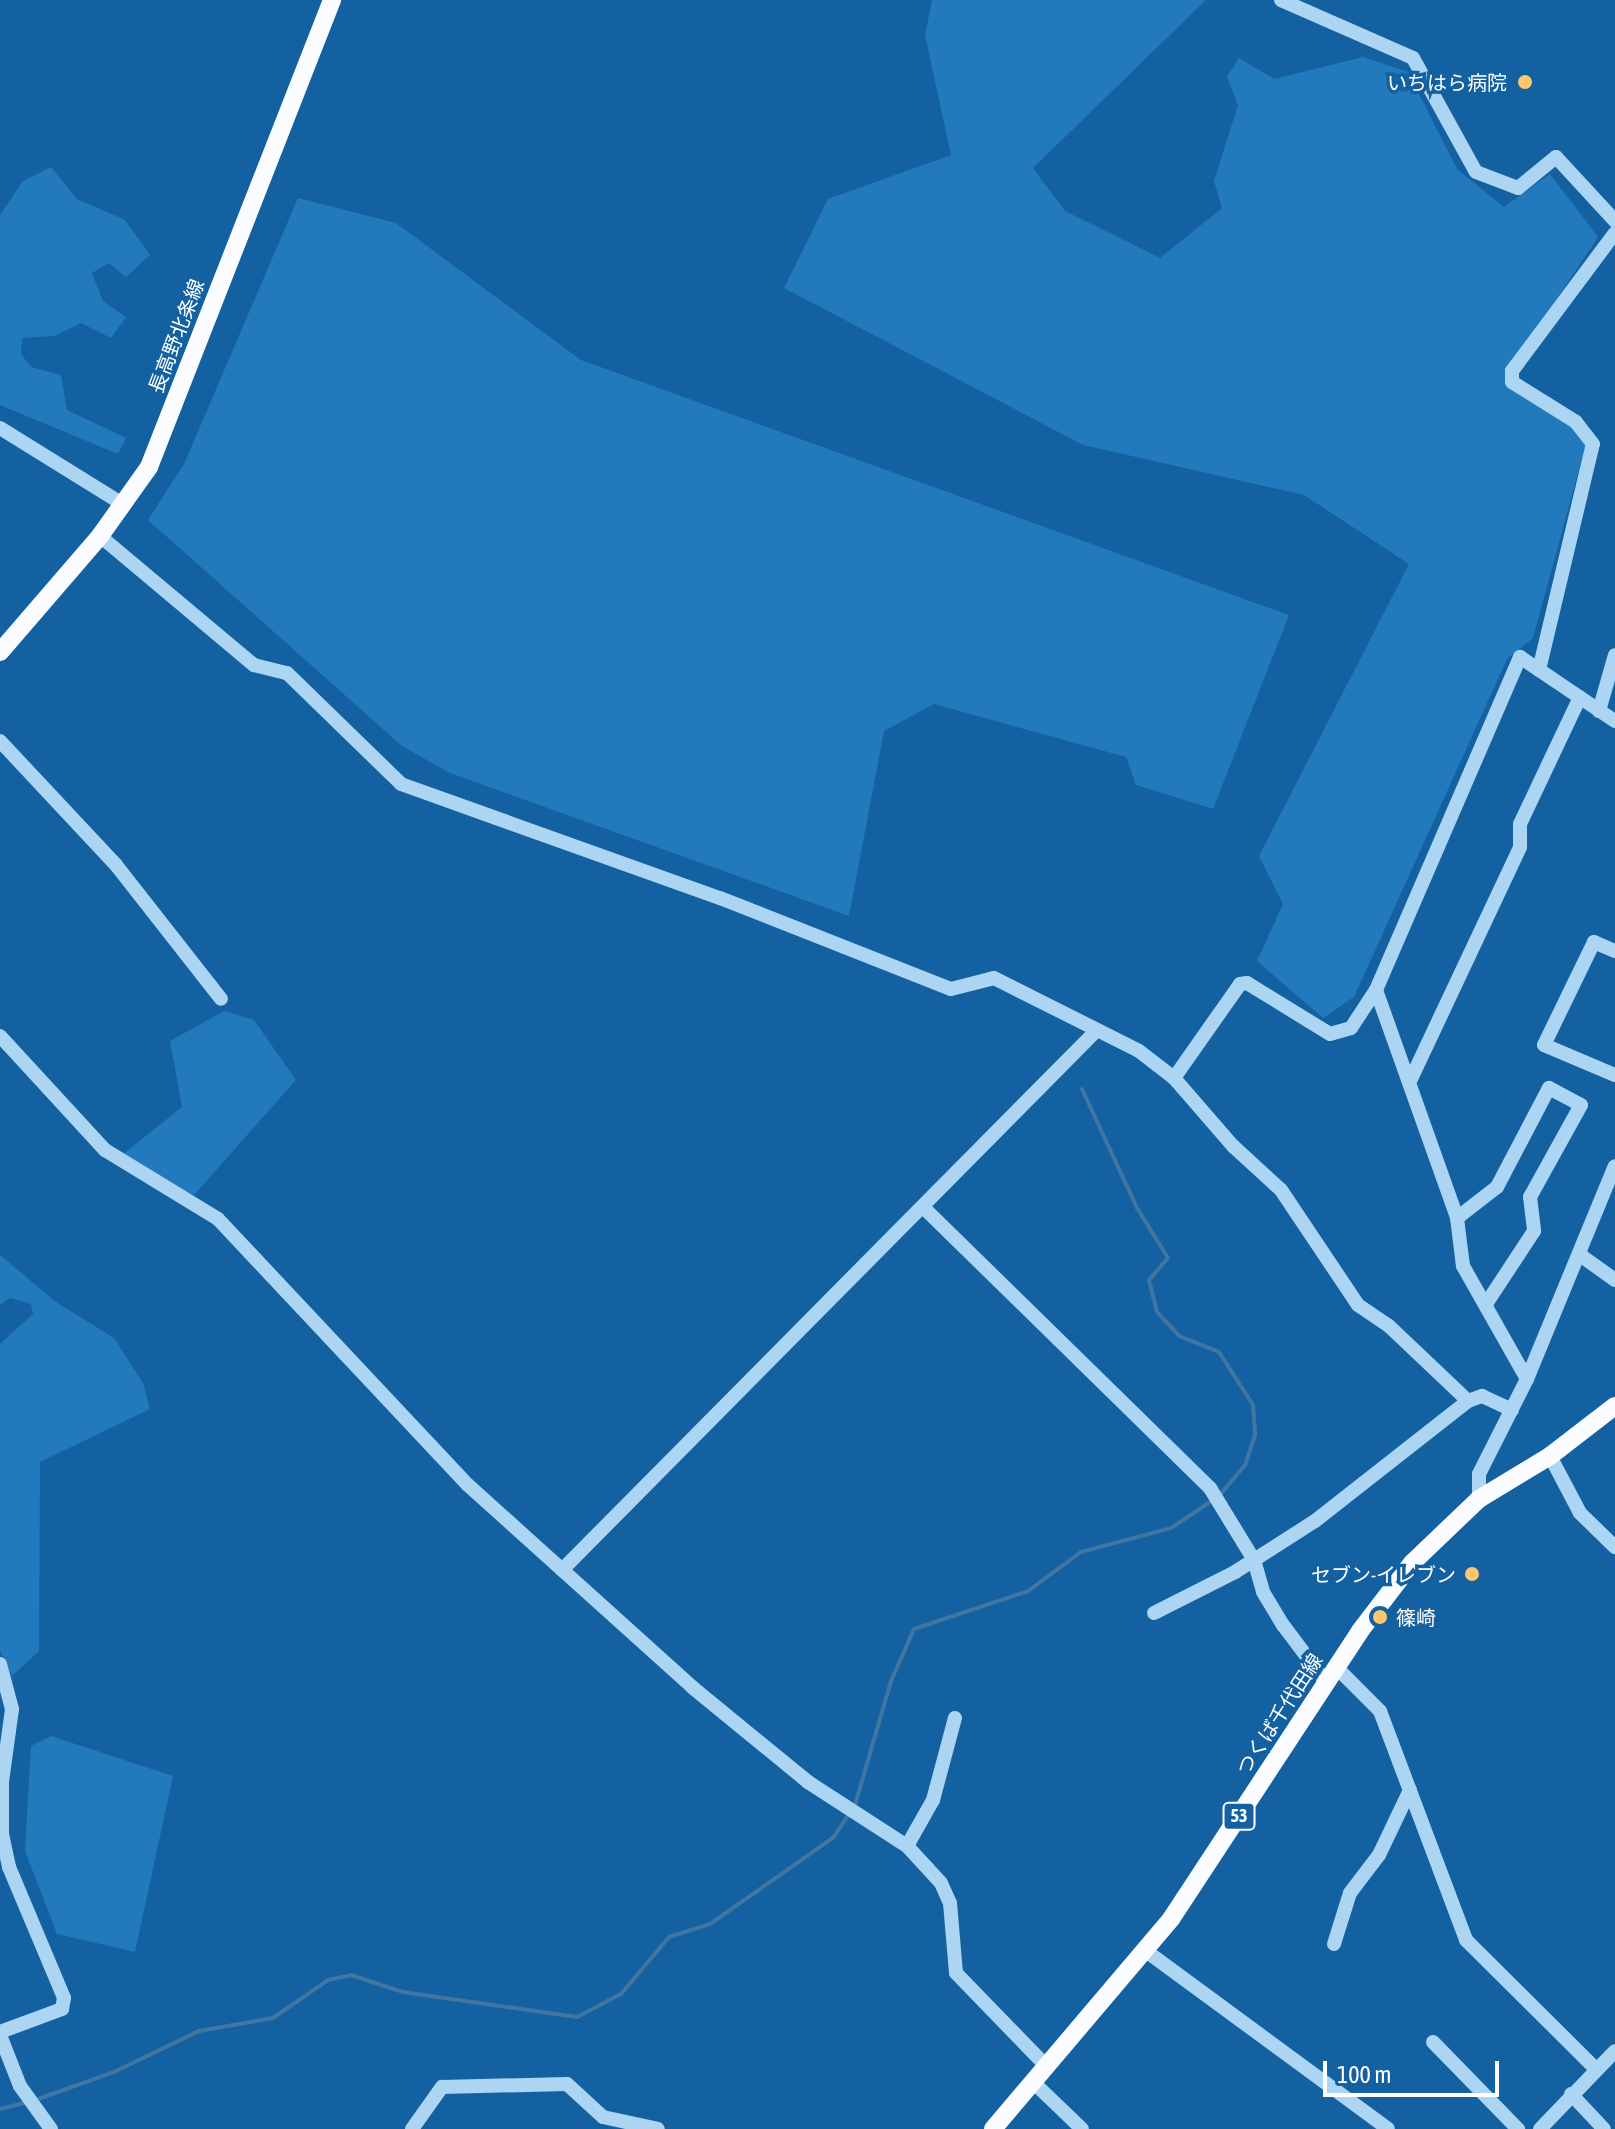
<!DOCTYPE html>
<html>
<head>
<meta charset="utf-8">
<style>
  body { margin:0 }
  #map { position:relative; width:1615px; height:2129px; overflow:hidden; background:#1361a0; font-family:"Asap Condensed","Noto Sans JP",sans-serif }
  div>[style] { position:absolute }
  .green>* { inset:0; background:#227abd }
  .stream>* { height:4px; margin:-2px; padding:0 2px; transform-origin:2px; border-radius:2px; background:#4076a2 }
  .minor>* { height:14px; margin:-7px; padding:0 7px; transform-origin:7px; border-radius:7px; background:#acd5f4 }
  .major>* { height:18px; margin:-9px; padding:0 9px; transform-origin:9px; border-radius:9px; background:#fafcff }
  .dots>* { width:22px; height:22px; translate:-50% -50%; box-sizing:border-box; border:4px solid #1361a0; border-radius:50% }
  span { translate:-50% -50%; white-space:nowrap; text-align:center; line-height:1.15; -webkit-text-stroke:7px #1361a0; paint-order:stroke }
  .shield-label span { padding:2px 6px; background:#1361a0; border:2px solid; border-radius:6px; -webkit-text-stroke-width:0 }
  .shield-label { font-size:18px; color:#fff; font-weight:700 }
  .poi-label { font-size:20px; color:#fff }
  .right { translate:-100% -50%; text-align:right }
  .left { translate:0 -50%; text-align:left }
  .street-label { font-size:20px; color:#fff }
  .scale { position:absolute; left:1323px; top:2061px; width:176px; height:36px; box-sizing:border-box; border:4px solid #fff; border-top:0; padding-left:10px; font-size:24px; line-height:28px; white-space:nowrap; color:#fff; -webkit-text-stroke:6px #1361a0; paint-order:stroke }
</style>
</head>
<body>
<div id="map">
  <div class="green">
    <div style="clip-path:polygon(932px 0,1206px 0,1033px 168px,1065px 211px,1160px 258px,1222px 208px,1214px 181px,1238px 105px,1227px 77px,1239px 58px,1274px 79px,1363px 57px,1408px 72px,1457px 169px,1504px 207px,1550px 174px,1598px 237px,1505px 377px,1587px 440px,1533px 638px,1507px 659px,1354px 997px,1323px 1018px,1257px 961px,1283px 904px,1259px 856px,1409px 564px,1304px 495px,1083px 445px,784px 288px,828px 199px,951px 155px,925px 35px)"></div>
    <div style="clip-path:polygon(51px 167px,77px 199px,125px 220px,150px 255px,126px 277px,109px 263px,92px 273px,103px 301px,126px 317px,111px 338px,81px 323px,55px 336px,22px 338px,21px 354px,31px 367px,61px 375px,67px 410px,126px 438px,118px 454px,0 405px,0 215px,23px 181px)"></div>
    <div style="clip-path:polygon(298px 198px,396px 223px,581px 360px,1289px 615px,1213px 809px,1136px 785px,1126px 757px,934px 704px,884px 731px,849px 916px,450px 773px,402px 746px,148px 520px,184px 464px)"></div>
    <div style="clip-path:polygon(224px 1011px,254px 1020px,296px 1080px,194px 1195px,112px 1163px,182px 1107px,170px 1041px)"></div>
    <div style="clip-path:polygon(0 1255px,56px 1302px,114px 1338px,143px 1383px,150px 1409px,40px 1462px,39px 1651px,12px 1676px,0 1651px,0 1344px,33px 1314px,31px 1304px,10px 1298px,0 1305px)"></div>
    <div style="clip-path:polygon(51px 1736px,173px 1776px,135px 1952px,57px 1934px,25px 1851px,31px 1746px)"></div>
  </div>
  <div class="stream">
    <div style="left:1082px;top:1089px;width:131px;rotate:65.2deg"></div>
    <div style="left:1137px;top:1208px;width:59px;rotate:58.2deg"></div>
    <div style="left:1168px;top:1258px;width:29px;rotate:131deg"></div>
    <div style="left:1149px;top:1280px;width:33px;rotate:76deg"></div>
    <div style="left:1157px;top:1312px;width:33px;rotate:47deg"></div>
    <div style="left:1179px;top:1336px;width:43px;rotate:21.8deg"></div>
    <div style="left:1219px;top:1352px;width:63px;rotate:57.3deg"></div>
    <div style="left:1253px;top:1405px;width:30px;rotate:86deg"></div>
    <div style="left:1255px;top:1435px;width:32px;rotate:108deg"></div>
    <div style="left:1245px;top:1465px;width:39px;rotate:130deg"></div>
    <div style="left:38px;top:2099px;width:81px;rotate:-19.6deg"></div>
    <div style="left:114px;top:2072px;width:94px;rotate:-25.8deg"></div>
    <div style="left:199px;top:2031px;width:75px;rotate:-10deg"></div>
    <div style="left:273px;top:2018px;width:67px;rotate:-34.6deg"></div>
    <div style="left:328px;top:1980px;width:24px;rotate:-12deg"></div>
    <div style="left:351px;top:1975px;width:55px;rotate:18.1deg"></div>
    <div style="left:403px;top:1992px;width:176px;rotate:8.2deg"></div>
    <div style="left:577px;top:2017px;width:50px;rotate:-27.6deg"></div>
    <div style="left:621px;top:1994px;width:75px;rotate:-49.9deg"></div>
    <div style="left:669px;top:1937px;width:43px;rotate:-17.6deg"></div>
    <div style="left:710px;top:1924px;width:150px;rotate:-35deg"></div>
    <div style="left:833px;top:1838px;width:40px;rotate:-56deg"></div>
    <div style="left:855px;top:1805px;width:129px;rotate:-73.8deg"></div>
    <div style="left:891px;top:1681px;width:57px;rotate:-66.1deg"></div>
    <div style="left:914px;top:1629px;width:120px;rotate:-18.4deg"></div>
    <div style="left:1028px;top:1591px;width:66px;rotate:-36.3deg"></div>
    <div style="left:1081px;top:1552px;width:93px;rotate:-14.9deg"></div>
    <div style="left:1171px;top:1528px;width:50px;rotate:-33.7deg"></div>
    <div style="left:0;top:2109px;width:25px;rotate:-14deg"></div>
  </div>
  <div class="minor">
    <div style="left:1281px;top:0;width:144px;rotate:23.7deg"></div>
    <div style="left:1413px;top:58px;width:130px;rotate:61.1deg"></div>
    <div style="left:1476px;top:172px;width:45px;rotate:20.9deg"></div>
    <div style="left:1518px;top:188px;width:49px;rotate:-39.2deg"></div>
    <div style="left:1556px;top:157px;width:87px;rotate:47.3deg"></div>
    <div style="left:0;top:428px;width:146px;rotate:31.8deg"></div>
    <div style="left:100px;top:536px;width:201px;rotate:40deg"></div>
    <div style="left:254px;top:665px;width:34px;rotate:14deg"></div>
    <div style="left:287px;top:673px;width:159px;rotate:44.2deg"></div>
    <div style="left:401px;top:784px;width:339px;rotate:19.7deg"></div>
    <div style="left:720px;top:898px;width:248px;rotate:21.5deg"></div>
    <div style="left:951px;top:989px;width:44px;rotate:-14.3deg"></div>
    <div style="left:994px;top:978px;width:162px;rotate:26.7deg"></div>
    <div style="left:1139px;top:1051px;width:44px;rotate:37.6deg"></div>
    <div style="left:1174px;top:1078px;width:90px;rotate:49.1deg"></div>
    <div style="left:1233px;top:1146px;width:65px;rotate:42.5deg"></div>
    <div style="left:1281px;top:1190px;width:138px;rotate:56.2deg"></div>
    <div style="left:1358px;top:1305px;width:37px;rotate:34deg"></div>
    <div style="left:1389px;top:1326px;width:109px;rotate:43.5deg"></div>
    <div style="left:1539px;top:670px;width:232px;rotate:-76.6deg"></div>
    <div style="left:1593px;top:444px;width:28px;rotate:-128deg"></div>
    <div style="left:1576px;top:422px;width:75px;rotate:-148deg"></div>
    <div style="left:1512px;top:382px;width:11px;rotate:-90deg"></div>
    <div style="left:1512px;top:371px;width:172px;rotate:-53.3deg"></div>
    <div style="left:1599px;top:711px;width:58px;rotate:-74.1deg"></div>
    <div style="left:0;top:741px;width:170px;rotate:46.9deg"></div>
    <div style="left:116px;top:865px;width:170px;rotate:51.9deg"></div>
    <div style="left:1615px;top:951px;width:23px;rotate:-157deg"></div>
    <div style="left:1594px;top:942px;width:114px;rotate:115.9deg"></div>
    <div style="left:1544px;top:1045px;width:77px;rotate:22.9deg"></div>
    <div style="left:1376px;top:990px;width:242px;rotate:70.4deg"></div>
    <div style="left:1457px;top:1218px;width:48px;rotate:82.9deg"></div>
    <div style="left:1463px;top:1266px;width:130px;rotate:60.5deg"></div>
    <div style="left:0;top:1036px;width:155px;rotate:47.4deg"></div>
    <div style="left:105px;top:1150px;width:132px;rotate:31.4deg"></div>
    <div style="left:218px;top:1219px;width:365px;rotate:46.8deg"></div>
    <div style="left:468px;top:1485px;width:302px;rotate:42deg"></div>
    <div style="left:692px;top:1687px;width:150px;rotate:39.3deg"></div>
    <div style="left:808px;top:1782px;width:118px;rotate:32.9deg"></div>
    <div style="left:907px;top:1846px;width:50px;rotate:47.4deg"></div>
    <div style="left:941px;top:1883px;width:22px;rotate:66deg"></div>
    <div style="left:950px;top:1903px;width:70px;rotate:85.1deg"></div>
    <div style="left:956px;top:1973px;width:128px;rotate:45.9deg"></div>
    <div style="left:1174px;top:1078px;width:115px;rotate:-54.9deg"></div>
    <div style="left:1240px;top:984px;width:7px;rotate:-8deg"></div>
    <div style="left:1247px;top:983px;width:97px;rotate:31.6deg"></div>
    <div style="left:1330px;top:1034px;width:22px;rotate:-16deg"></div>
    <div style="left:1351px;top:1028px;width:45px;rotate:-56.7deg"></div>
    <div style="left:1376px;top:990px;width:363px;rotate:-66.6deg"></div>
    <div style="left:1520px;top:657px;width:115px;rotate:34deg"></div>
    <div style="left:1411px;top:1079px;width:256px;rotate:-64.8deg"></div>
    <div style="left:1520px;top:847px;width:23px;rotate:-90deg"></div>
    <div style="left:1520px;top:824px;width:140px;rotate:-64.7deg"></div>
    <div style="left:923px;top:1207px;width:402px;rotate:44.4deg"></div>
    <div style="left:1210px;top:1488px;width:84px;rotate:58.6deg"></div>
    <div style="left:1254px;top:1560px;width:33px;rotate:74deg"></div>
    <div style="left:1263px;top:1592px;width:39px;rotate:59deg"></div>
    <div style="left:1283px;top:1625px;width:71px;rotate:53deg"></div>
    <div style="left:1457px;top:1218px;width:51px;rotate:-37.8deg"></div>
    <div style="left:1497px;top:1187px;width:112px;rotate:-62.3deg"></div>
    <div style="left:1549px;top:1088px;width:36px;rotate:28deg"></div>
    <div style="left:1581px;top:1105px;width:105px;rotate:119deg"></div>
    <div style="left:1530px;top:1197px;width:34px;rotate:83deg"></div>
    <div style="left:1534px;top:1231px;width:87px;rotate:123.3deg"></div>
    <div style="left:1580px;top:1255px;width:43px;rotate:35.5deg"></div>
    <div style="left:1550px;top:1456px;width:64px;rotate:62.2deg"></div>
    <div style="left:1580px;top:1513px;width:49px;rotate:44.2deg"></div>
    <div style="left:1479px;top:1499px;width:25px;rotate:-90deg"></div>
    <div style="left:1479px;top:1474px;width:106px;rotate:-63.2deg"></div>
    <div style="left:1527px;top:1379px;width:230px;rotate:-67.6deg"></div>
    <div style="left:562px;top:1570px;width:760px;rotate:-45.27deg"></div>
    <div style="left:1154px;top:1613px;width:91px;rotate:-26.8deg"></div>
    <div style="left:1235px;top:1572px;width:95px;rotate:-32.5deg"></div>
    <div style="left:1315px;top:1521px;width:194px;rotate:-38.1deg"></div>
    <div style="left:1468px;top:1401px;width:15px;rotate:-20deg"></div>
    <div style="left:1482px;top:1396px;width:33px;rotate:25deg"></div>
    <div style="left:0;top:1664px;width:47px;rotate:75.1deg"></div>
    <div style="left:12px;top:1709px;width:74px;rotate:97.8deg"></div>
    <div style="left:2px;top:1782px;width:52px;rotate:90deg"></div>
    <div style="left:2px;top:1834px;width:34px;rotate:78deg"></div>
    <div style="left:9px;top:1867px;width:142px;rotate:67.2deg"></div>
    <div style="left:64px;top:1998px;width:11px;rotate:100deg"></div>
    <div style="left:62px;top:2009px;width:66px;rotate:159.6deg"></div>
    <div style="left:1336px;top:1667px;width:62px;rotate:45deg"></div>
    <div style="left:1380px;top:1711px;width:245px;rotate:69.4deg"></div>
    <div style="left:1466px;top:1940px;width:183px;rotate:44.8deg"></div>
    <div style="left:907px;top:1846px;width:53px;rotate:-60.5deg"></div>
    <div style="left:933px;top:1800px;width:85px;rotate:-75deg"></div>
    <div style="left:1334px;top:1944px;width:53px;rotate:-72.6deg"></div>
    <div style="left:1350px;top:1893px;width:48px;rotate:-52.7deg"></div>
    <div style="left:1379px;top:1855px;width:72px;rotate:-64.5deg"></div>
    <div style="left:1146px;top:1951px;width:300px;rotate:36.3deg"></div>
    <div style="left:0;top:2035px;width:55px;rotate:68.6deg"></div>
    <div style="left:20px;top:2086px;width:53px;rotate:54.2deg"></div>
    <div style="left:1433px;top:2042px;width:122px;rotate:45.7deg"></div>
    <div style="left:1032px;top:2081px;width:69px;rotate:43.8deg"></div>
    <div style="left:1571px;top:2094px;width:48px;rotate:46.7deg"></div>
    <div style="left:412px;top:2129px;width:52px;rotate:-54.5deg"></div>
    <div style="left:442px;top:2087px;width:125px;rotate:-1.4deg"></div>
    <div style="left:567px;top:2084px;width:49px;rotate:42.5deg"></div>
    <div style="left:603px;top:2117px;width:56px;rotate:12.3deg"></div>
    <div style="left:1540px;top:2129px;width:108px;rotate:-46.1deg"></div>
  </div>
  <div class="major">
    <div style="left:0;top:652px;width:153px;rotate:-49.2deg"></div>
    <div style="left:100px;top:536px;width:85px;rotate:-54.6deg"></div>
    <div style="left:149px;top:467px;width:502px;rotate:-68.6deg"></div>
    <div style="left:993px;top:2129px;width:275px;rotate:-49.7deg"></div>
    <div style="left:1171px;top:1919px;width:344px;rotate:-56.7deg"></div>
    <div style="left:1360px;top:1631px;width:86px;rotate:-52.6deg"></div>
    <div style="left:1412px;top:1563px;width:93px;rotate:-43.7deg"></div>
    <div style="left:1479px;top:1499px;width:83px;rotate:-31.2deg"></div>
    <div style="left:1550px;top:1456px;width:82px;rotate:-37.6deg"></div>
  </div>
  <div class="dots">
    <div style="left:1525px;top:82px;background:#ffc670"></div>
    <div style="left:1472px;top:1574px;background:#ffc670"></div>
    <div style="left:1380px;top:1617px;background:#ffc670"></div>
  </div>
  <div class="shield-label">
    <span style="left:1239px;top:1816px">53</span>
  </div>
  <div class="poi-label">
    <span class="right" style="left:1507px;top:82px">いちはら病院</span>
    <span class="right" style="left:1456px;top:1574px">セブン-イレブン</span>
    <span class="left" style="left:1396px;top:1617px">篠崎</span>
  </div>
  <div class="street-label">
    <span style="left:176px;top:336px;rotate:-69deg">長高野北条線</span>
    <span style="left:1279px;top:1714px;rotate:-57deg">つくば千代田線</span>
  </div>
  <div class="scale">100 m</div>
</div>
</body>
</html>
